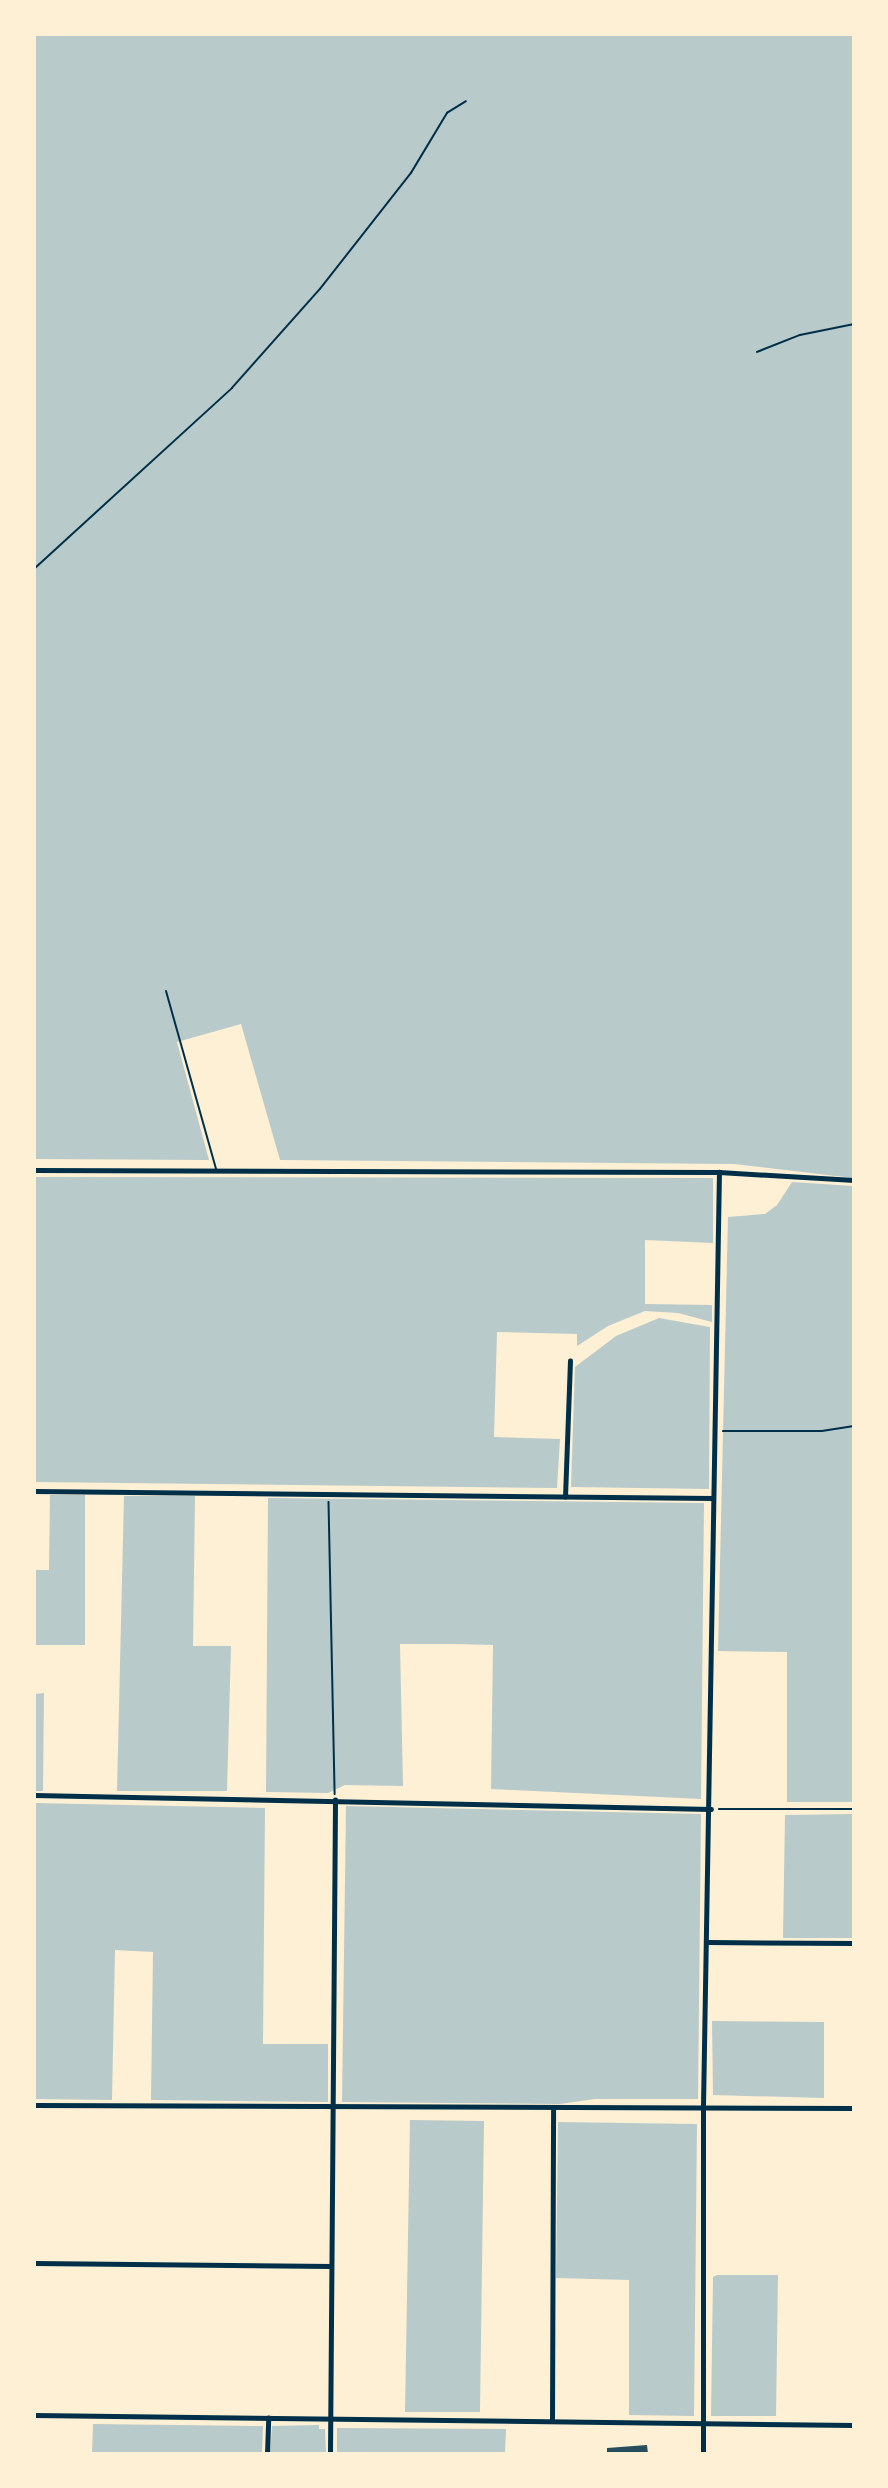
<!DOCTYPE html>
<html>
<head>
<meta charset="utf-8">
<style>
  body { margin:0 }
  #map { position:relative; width:888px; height:2488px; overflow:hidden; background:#fdf0d5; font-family:Roboto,sans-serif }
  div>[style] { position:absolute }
  .green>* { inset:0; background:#b9caca }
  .building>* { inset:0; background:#264d5e }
  .path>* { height:1.5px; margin:-0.75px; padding:0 0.75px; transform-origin:0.75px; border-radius:0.75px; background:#003049 }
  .service>* { height:2px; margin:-1px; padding:0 1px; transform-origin:1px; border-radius:1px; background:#003049 }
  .minor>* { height:4.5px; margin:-2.25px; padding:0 2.25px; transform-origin:2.25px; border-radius:2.25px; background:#003049 }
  span { translate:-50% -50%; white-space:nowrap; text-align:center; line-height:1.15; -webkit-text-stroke:4.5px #fdf0d5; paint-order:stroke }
  .frame { position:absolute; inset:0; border:36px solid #fdf0d5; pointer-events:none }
</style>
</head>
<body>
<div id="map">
  <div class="green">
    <div style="clip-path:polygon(35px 35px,853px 35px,853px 1178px,734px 1164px,280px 1160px,241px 1024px,177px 1042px,209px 1160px,35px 1159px)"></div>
    <div style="clip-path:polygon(35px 1177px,713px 1178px,713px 1243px,645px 1240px,645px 1304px,712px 1305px,712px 1322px,678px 1313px,645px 1311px,608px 1326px,577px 1346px,577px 1334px,497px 1332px,494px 1437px,560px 1439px,557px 1488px,35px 1482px)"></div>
    <div style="clip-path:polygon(792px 1182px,853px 1186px,853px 1802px,787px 1802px,787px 1652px,718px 1651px,728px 1217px,765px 1214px,777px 1205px)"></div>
    <div style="clip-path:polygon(659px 1318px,710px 1327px,709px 1489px,571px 1487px,575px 1367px,616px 1336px)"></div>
    <div style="clip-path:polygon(50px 1495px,85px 1495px,85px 1645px,35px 1645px,35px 1570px,49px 1570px)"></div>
    <div style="clip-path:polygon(124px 1496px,195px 1496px,193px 1646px,231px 1646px,227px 1791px,117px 1791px)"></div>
    <div style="clip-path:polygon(268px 1498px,704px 1503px,701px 1799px,491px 1789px,493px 1645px,454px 1644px,400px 1644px,403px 1786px,345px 1785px,328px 1793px,266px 1792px)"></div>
    <div style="clip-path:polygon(44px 1693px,43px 1791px,35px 1791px,35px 1694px)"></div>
    <div style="clip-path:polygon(35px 1803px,265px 1808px,263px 2044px,328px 2044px,328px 2102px,151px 2100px,153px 1952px,115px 1950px,112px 2100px,35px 2099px)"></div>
    <div style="clip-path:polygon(346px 1806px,701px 1814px,698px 2099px,595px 2099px,560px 2104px,342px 2102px)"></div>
    <div style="clip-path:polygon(853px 1814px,853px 1938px,783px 1938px,785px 1815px)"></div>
    <div style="clip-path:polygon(712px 2021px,824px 2022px,824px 2098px,713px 2095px)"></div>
    <div style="clip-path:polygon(410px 2120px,484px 2121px,480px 2412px,405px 2412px)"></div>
    <div style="clip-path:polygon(558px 2122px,697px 2124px,694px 2416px,629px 2415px,629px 2280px,556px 2278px)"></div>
    <div style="clip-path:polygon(717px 2275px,778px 2275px,776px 2416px,711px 2416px,713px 2277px)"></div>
    <div style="clip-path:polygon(93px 2424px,263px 2426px,262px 2453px,92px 2453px)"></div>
    <div style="clip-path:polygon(319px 2425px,319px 2429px,325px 2429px,326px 2453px,270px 2453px,272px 2426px)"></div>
    <div style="clip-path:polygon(337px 2428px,506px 2429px,505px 2453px,337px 2453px)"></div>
  </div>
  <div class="building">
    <div style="clip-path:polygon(647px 2445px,648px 2454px,607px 2454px,607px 2448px)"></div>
  </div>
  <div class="path">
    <div style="left:757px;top:352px;width:46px;rotate:-21.6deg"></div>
    <div style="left:800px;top:335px;width:55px;rotate:-11.5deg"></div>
    <div style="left:34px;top:569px;width:268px;rotate:-42.4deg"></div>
    <div style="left:232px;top:388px;width:132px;rotate:-48.4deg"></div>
    <div style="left:320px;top:289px;width:147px;rotate:-51.9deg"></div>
    <div style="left:411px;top:173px;width:70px;rotate:-59deg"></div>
    <div style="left:447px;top:113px;width:22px;rotate:-32deg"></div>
    <div style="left:723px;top:1431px;width:99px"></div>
    <div style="left:822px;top:1431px;width:32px;rotate:-9deg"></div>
    <div style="left:329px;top:1502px;width:292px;rotate:88.8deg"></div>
    <div style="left:719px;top:1809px;width:135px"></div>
  </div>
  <div class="service">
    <div style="left:166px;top:991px;width:185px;rotate:74.3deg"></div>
  </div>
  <div class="minor">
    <div style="left:34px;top:1170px;width:685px;rotate:0.17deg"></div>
    <div style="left:719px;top:1172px;width:135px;rotate:3.4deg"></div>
    <div style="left:34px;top:1491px;width:679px;rotate:0.59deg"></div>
    <div style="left:565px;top:1497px;width:136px;rotate:-87.9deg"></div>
    <div style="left:34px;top:1795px;width:677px;rotate:1.18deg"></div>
    <div style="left:708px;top:1942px;width:146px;rotate:0.4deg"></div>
    <div style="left:34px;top:2105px;width:820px;rotate:0.21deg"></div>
    <div style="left:34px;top:2263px;width:297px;rotate:0.6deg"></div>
    <div style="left:34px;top:2415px;width:820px;rotate:0.7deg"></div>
    <div style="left:552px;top:2421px;width:312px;rotate:-89.8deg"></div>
    <div style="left:267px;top:2454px;width:36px;rotate:-88deg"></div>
    <div style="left:330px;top:2454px;width:654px;rotate:-89.56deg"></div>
    <div style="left:703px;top:2454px;width:348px;rotate:-90deg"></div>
    <div style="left:703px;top:2106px;width:934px;rotate:-89.02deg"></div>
  </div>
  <div class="frame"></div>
</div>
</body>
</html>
